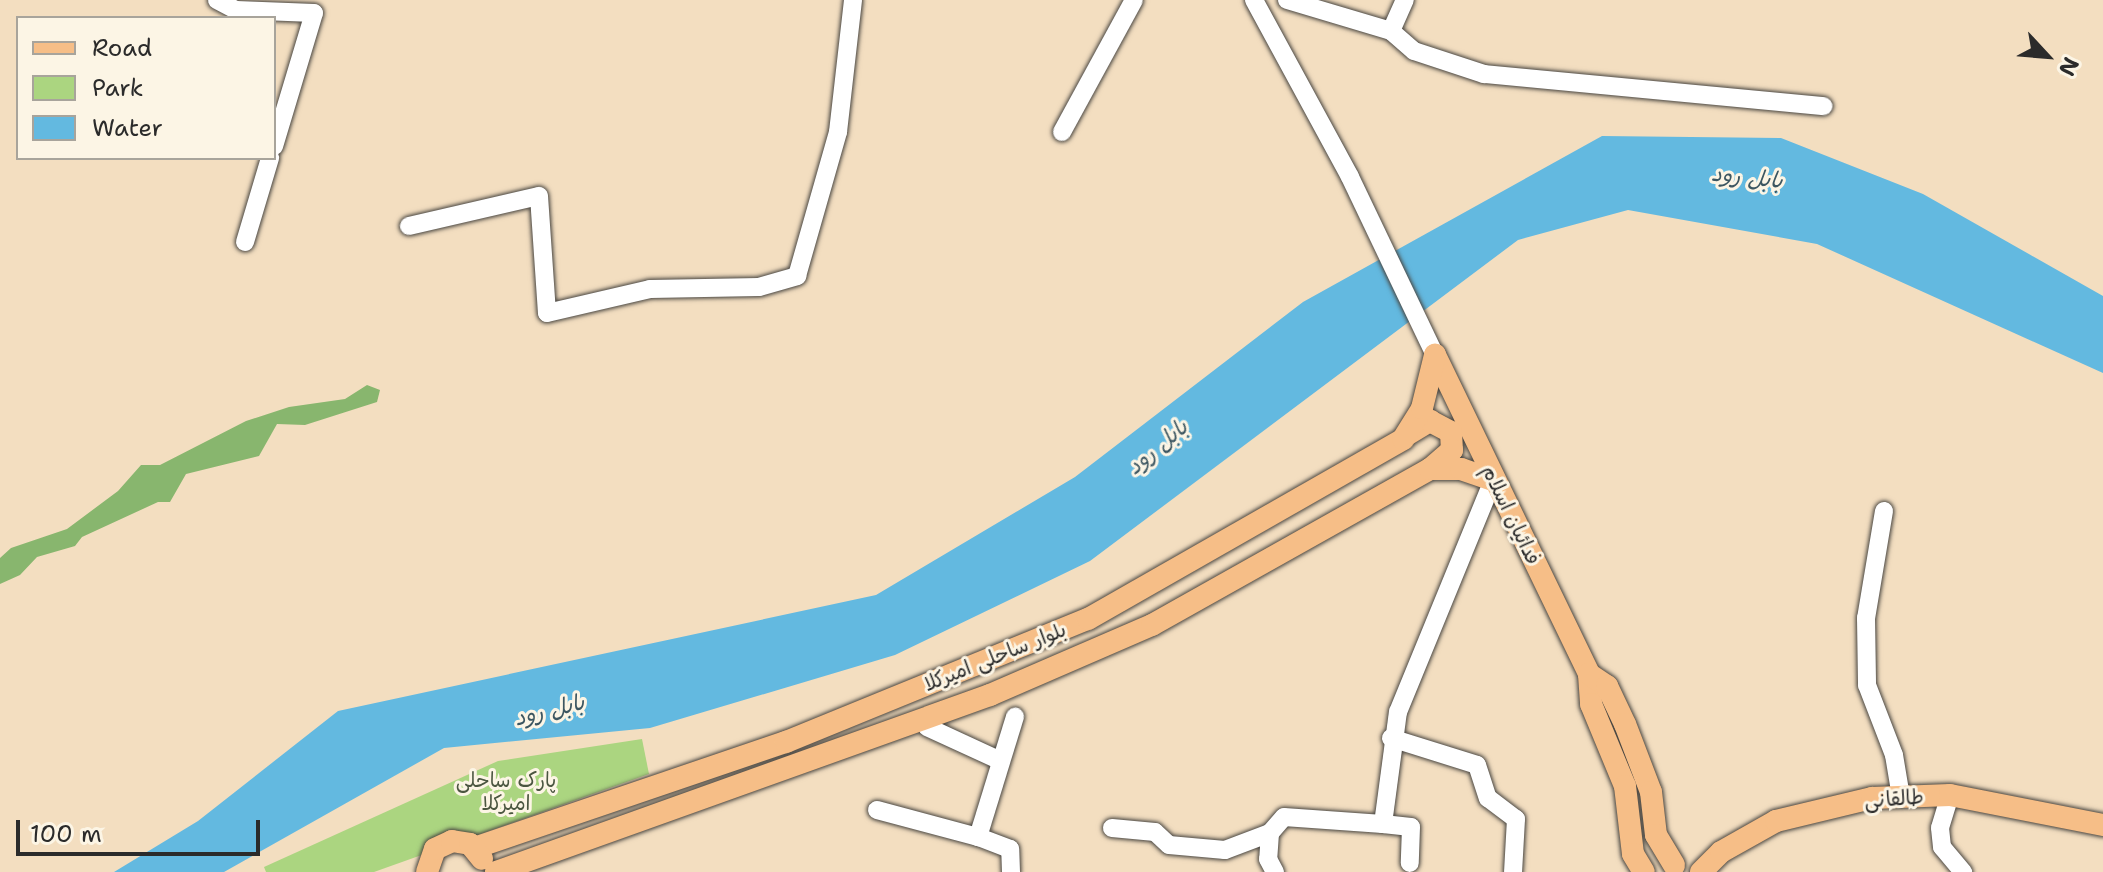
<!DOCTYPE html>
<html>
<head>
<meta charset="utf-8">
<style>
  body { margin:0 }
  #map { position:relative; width:2103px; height:872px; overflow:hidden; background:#f3dec0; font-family:"Shantell Sans","Playpen Sans Arabic",sans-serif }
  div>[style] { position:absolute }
  .green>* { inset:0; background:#abd580 }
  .forest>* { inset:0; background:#88b66e }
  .water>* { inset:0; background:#63b9e0 }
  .roads { filter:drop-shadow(0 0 2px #494641) drop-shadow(0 0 2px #494641) }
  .minor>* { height:18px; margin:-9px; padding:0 9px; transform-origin:9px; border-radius:9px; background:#fff }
  .major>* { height:22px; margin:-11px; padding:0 11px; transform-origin:11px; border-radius:11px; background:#f6be87 }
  span { translate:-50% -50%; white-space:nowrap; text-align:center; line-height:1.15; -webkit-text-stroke:6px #fcf5e5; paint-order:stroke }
  .street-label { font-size:20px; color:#2b2b2b }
  .park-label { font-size:20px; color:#4b5640 }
  .water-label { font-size:22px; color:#3c5661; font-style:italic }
  .legend { position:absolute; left:16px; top:16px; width:260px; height:144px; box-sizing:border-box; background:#fcf5e5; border:2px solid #a8a49b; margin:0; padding:10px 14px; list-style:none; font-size:24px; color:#2b2b2b }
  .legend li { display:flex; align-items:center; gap:16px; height:40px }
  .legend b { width:40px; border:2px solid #a8a49b }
  .north { position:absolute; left:2007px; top:16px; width:80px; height:80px; -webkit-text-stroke:6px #fcf5e5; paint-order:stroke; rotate:116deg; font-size:22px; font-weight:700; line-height:32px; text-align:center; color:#2b2b2b }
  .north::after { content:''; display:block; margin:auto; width:28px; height:36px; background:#2b2b2b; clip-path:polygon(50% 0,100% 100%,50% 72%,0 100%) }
  .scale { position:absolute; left:16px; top:820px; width:244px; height:36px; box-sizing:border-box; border:4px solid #2b2b2b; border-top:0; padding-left:10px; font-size:24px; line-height:28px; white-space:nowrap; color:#2b2b2b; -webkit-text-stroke:6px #fcf5e5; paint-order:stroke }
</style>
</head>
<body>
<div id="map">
  <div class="green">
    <div style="clip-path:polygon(642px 739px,649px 774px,374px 872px,266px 872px,264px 867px,498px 761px)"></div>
  </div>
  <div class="forest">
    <div style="clip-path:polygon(367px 385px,380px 390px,377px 402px,305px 425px,277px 424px,259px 456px,186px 474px,170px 502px,158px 502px,82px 537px,75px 546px,37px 557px,20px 575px,0 584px,0 558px,11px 548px,67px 529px,118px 491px,141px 465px,160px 465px,246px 421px,289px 407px,345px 399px)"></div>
  </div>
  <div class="water">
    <div style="clip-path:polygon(1602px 136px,1781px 138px,1923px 194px,2103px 296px,2103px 373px,1817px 244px,1628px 210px,1518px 240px,1090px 561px,895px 655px,650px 728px,444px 748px,224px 872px,114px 872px,198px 821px,338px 711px,876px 595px,1075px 477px,1303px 302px)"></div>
  </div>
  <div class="roads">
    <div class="minor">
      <div style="left:217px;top:0;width:21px;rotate:28deg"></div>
      <div style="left:236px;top:10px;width:78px;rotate:2.2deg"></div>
      <div style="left:314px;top:13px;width:139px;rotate:106.7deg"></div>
      <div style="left:1254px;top:0;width:201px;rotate:61.5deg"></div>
      <div style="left:1350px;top:177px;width:197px;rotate:64.5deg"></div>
      <div style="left:1287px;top:0;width:109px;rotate:16.6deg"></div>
      <div style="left:1391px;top:31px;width:30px;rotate:41deg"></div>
      <div style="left:1414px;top:51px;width:74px;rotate:18.2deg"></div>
      <div style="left:1484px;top:74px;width:341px;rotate:5.4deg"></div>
      <div style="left:1391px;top:31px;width:34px;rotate:-66deg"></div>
      <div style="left:1062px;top:132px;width:150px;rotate:-61.4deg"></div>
      <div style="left:409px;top:226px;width:133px;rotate:-13deg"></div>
      <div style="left:539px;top:196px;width:117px;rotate:86.1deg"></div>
      <div style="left:547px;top:313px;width:106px;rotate:-13.1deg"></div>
      <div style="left:650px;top:289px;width:109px;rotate:-1.1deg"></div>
      <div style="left:759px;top:287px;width:40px;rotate:-16deg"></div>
      <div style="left:797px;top:276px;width:150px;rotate:-74.1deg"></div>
      <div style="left:838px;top:132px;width:133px;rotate:-83.5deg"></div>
      <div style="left:245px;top:242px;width:88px;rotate:-73.4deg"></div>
      <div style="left:1884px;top:511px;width:109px;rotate:99.5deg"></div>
      <div style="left:1866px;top:618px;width:67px;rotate:89.1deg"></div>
      <div style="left:1867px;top:685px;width:75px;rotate:68.9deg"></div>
      <div style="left:1894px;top:755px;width:43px;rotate:80.5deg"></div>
      <div style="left:927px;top:727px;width:81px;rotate:24.7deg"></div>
      <div style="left:1391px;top:738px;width:90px;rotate:17.4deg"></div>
      <div style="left:1477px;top:765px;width:35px;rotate:72deg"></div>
      <div style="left:1488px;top:798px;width:35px;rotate:37deg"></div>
      <div style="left:1516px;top:819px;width:53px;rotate:93.2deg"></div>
      <div style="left:1950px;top:795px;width:34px;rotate:107deg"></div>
      <div style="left:1940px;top:828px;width:19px;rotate:84deg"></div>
      <div style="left:1942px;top:847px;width:33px;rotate:50deg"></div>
      <div style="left:877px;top:810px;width:105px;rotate:15deg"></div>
      <div style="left:1383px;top:824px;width:28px;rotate:6deg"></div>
      <div style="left:1411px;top:827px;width:36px;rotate:92deg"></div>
      <div style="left:1112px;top:828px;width:43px;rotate:5.3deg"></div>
      <div style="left:1155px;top:832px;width:19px;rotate:43deg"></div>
      <div style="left:1169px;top:845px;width:56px;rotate:5.1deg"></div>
      <div style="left:1225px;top:850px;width:48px;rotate:-20.7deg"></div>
      <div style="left:1270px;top:833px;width:21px;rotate:-49deg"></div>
      <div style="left:1284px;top:817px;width:99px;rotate:4deg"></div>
      <div style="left:1383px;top:824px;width:113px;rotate:-82.4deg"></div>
      <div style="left:1398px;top:712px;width:251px;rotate:-67.7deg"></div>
      <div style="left:1270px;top:833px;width:26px;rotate:94deg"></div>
      <div style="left:1268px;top:859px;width:15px;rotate:62deg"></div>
      <div style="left:1011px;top:872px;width:23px;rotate:-92deg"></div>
      <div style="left:1010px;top:849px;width:34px;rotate:-159deg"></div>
      <div style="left:978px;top:837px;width:126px;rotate:-72.9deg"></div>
    </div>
    <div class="major">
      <div style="left:1435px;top:355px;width:354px;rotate:64.2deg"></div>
      <div style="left:1589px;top:674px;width:30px;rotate:86deg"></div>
      <div style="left:1591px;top:704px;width:89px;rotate:67.5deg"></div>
      <div style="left:1625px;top:786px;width:68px;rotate:83.3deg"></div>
      <div style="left:1633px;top:854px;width:21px;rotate:59deg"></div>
      <div style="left:1408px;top:434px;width:26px;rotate:-31deg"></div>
      <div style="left:1430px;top:421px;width:24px;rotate:28deg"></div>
      <div style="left:1451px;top:432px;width:18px;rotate:87deg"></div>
      <div style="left:1452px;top:450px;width:29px;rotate:139deg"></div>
      <div style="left:1589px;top:674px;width:22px;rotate:34deg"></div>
      <div style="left:1607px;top:686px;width:42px;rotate:64.7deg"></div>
      <div style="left:1625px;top:724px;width:73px;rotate:69.1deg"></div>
      <div style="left:1651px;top:792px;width:43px;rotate:83.4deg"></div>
      <div style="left:1656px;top:835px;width:35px;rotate:59deg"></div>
      <div style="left:474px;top:848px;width:330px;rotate:-18.8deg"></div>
      <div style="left:786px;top:742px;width:326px;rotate:-22.2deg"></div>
      <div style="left:1088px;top:619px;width:363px;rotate:-29.7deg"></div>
      <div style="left:1403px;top:439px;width:36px;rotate:-58deg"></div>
      <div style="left:1422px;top:408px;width:55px;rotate:-76.2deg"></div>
      <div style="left:427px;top:872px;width:24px;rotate:-71deg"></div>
      <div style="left:435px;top:849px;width:19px;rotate:-25deg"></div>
      <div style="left:452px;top:841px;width:18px;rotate:9deg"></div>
      <div style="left:470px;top:844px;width:19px;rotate:51deg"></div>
      <div style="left:496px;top:872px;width:525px;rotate:-19.71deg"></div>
      <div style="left:990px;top:695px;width:176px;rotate:-23.4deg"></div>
      <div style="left:1152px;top:625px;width:319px;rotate:-29.3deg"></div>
      <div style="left:1430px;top:469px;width:31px"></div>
      <div style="left:1461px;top:469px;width:34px;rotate:19deg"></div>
      <div style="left:1701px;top:872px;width:28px;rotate:-45deg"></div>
      <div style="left:1721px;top:852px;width:63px;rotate:-29.4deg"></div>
      <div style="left:1776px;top:821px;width:99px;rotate:-13.5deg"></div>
      <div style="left:1872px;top:798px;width:78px;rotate:-2.2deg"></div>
      <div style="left:1950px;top:795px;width:156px;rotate:11.1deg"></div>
    </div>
  </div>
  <div class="street-label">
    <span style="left:1511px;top:515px;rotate:64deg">فدائیان اسلام</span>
    <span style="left:995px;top:657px;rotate:-22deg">بلوار ساحلی امیرکلا</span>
    <span style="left:1894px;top:799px;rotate:-4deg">طالقانی</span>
  </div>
  <div class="park-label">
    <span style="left:506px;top:792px">پارک ساحلی<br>امیرکلا</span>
  </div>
  <div class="water-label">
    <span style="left:1747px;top:177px;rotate:6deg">بابل رود</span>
    <span style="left:1157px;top:447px;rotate:-40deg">بابل رود</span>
    <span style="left:549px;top:710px;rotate:-14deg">بابل رود</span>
  </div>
  <ul class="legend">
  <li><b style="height:10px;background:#f6be87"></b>Road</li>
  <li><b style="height:22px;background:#abd580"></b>Park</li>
  <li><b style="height:22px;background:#63b9e0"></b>Water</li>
  </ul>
  <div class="north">N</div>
  <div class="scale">100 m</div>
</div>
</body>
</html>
